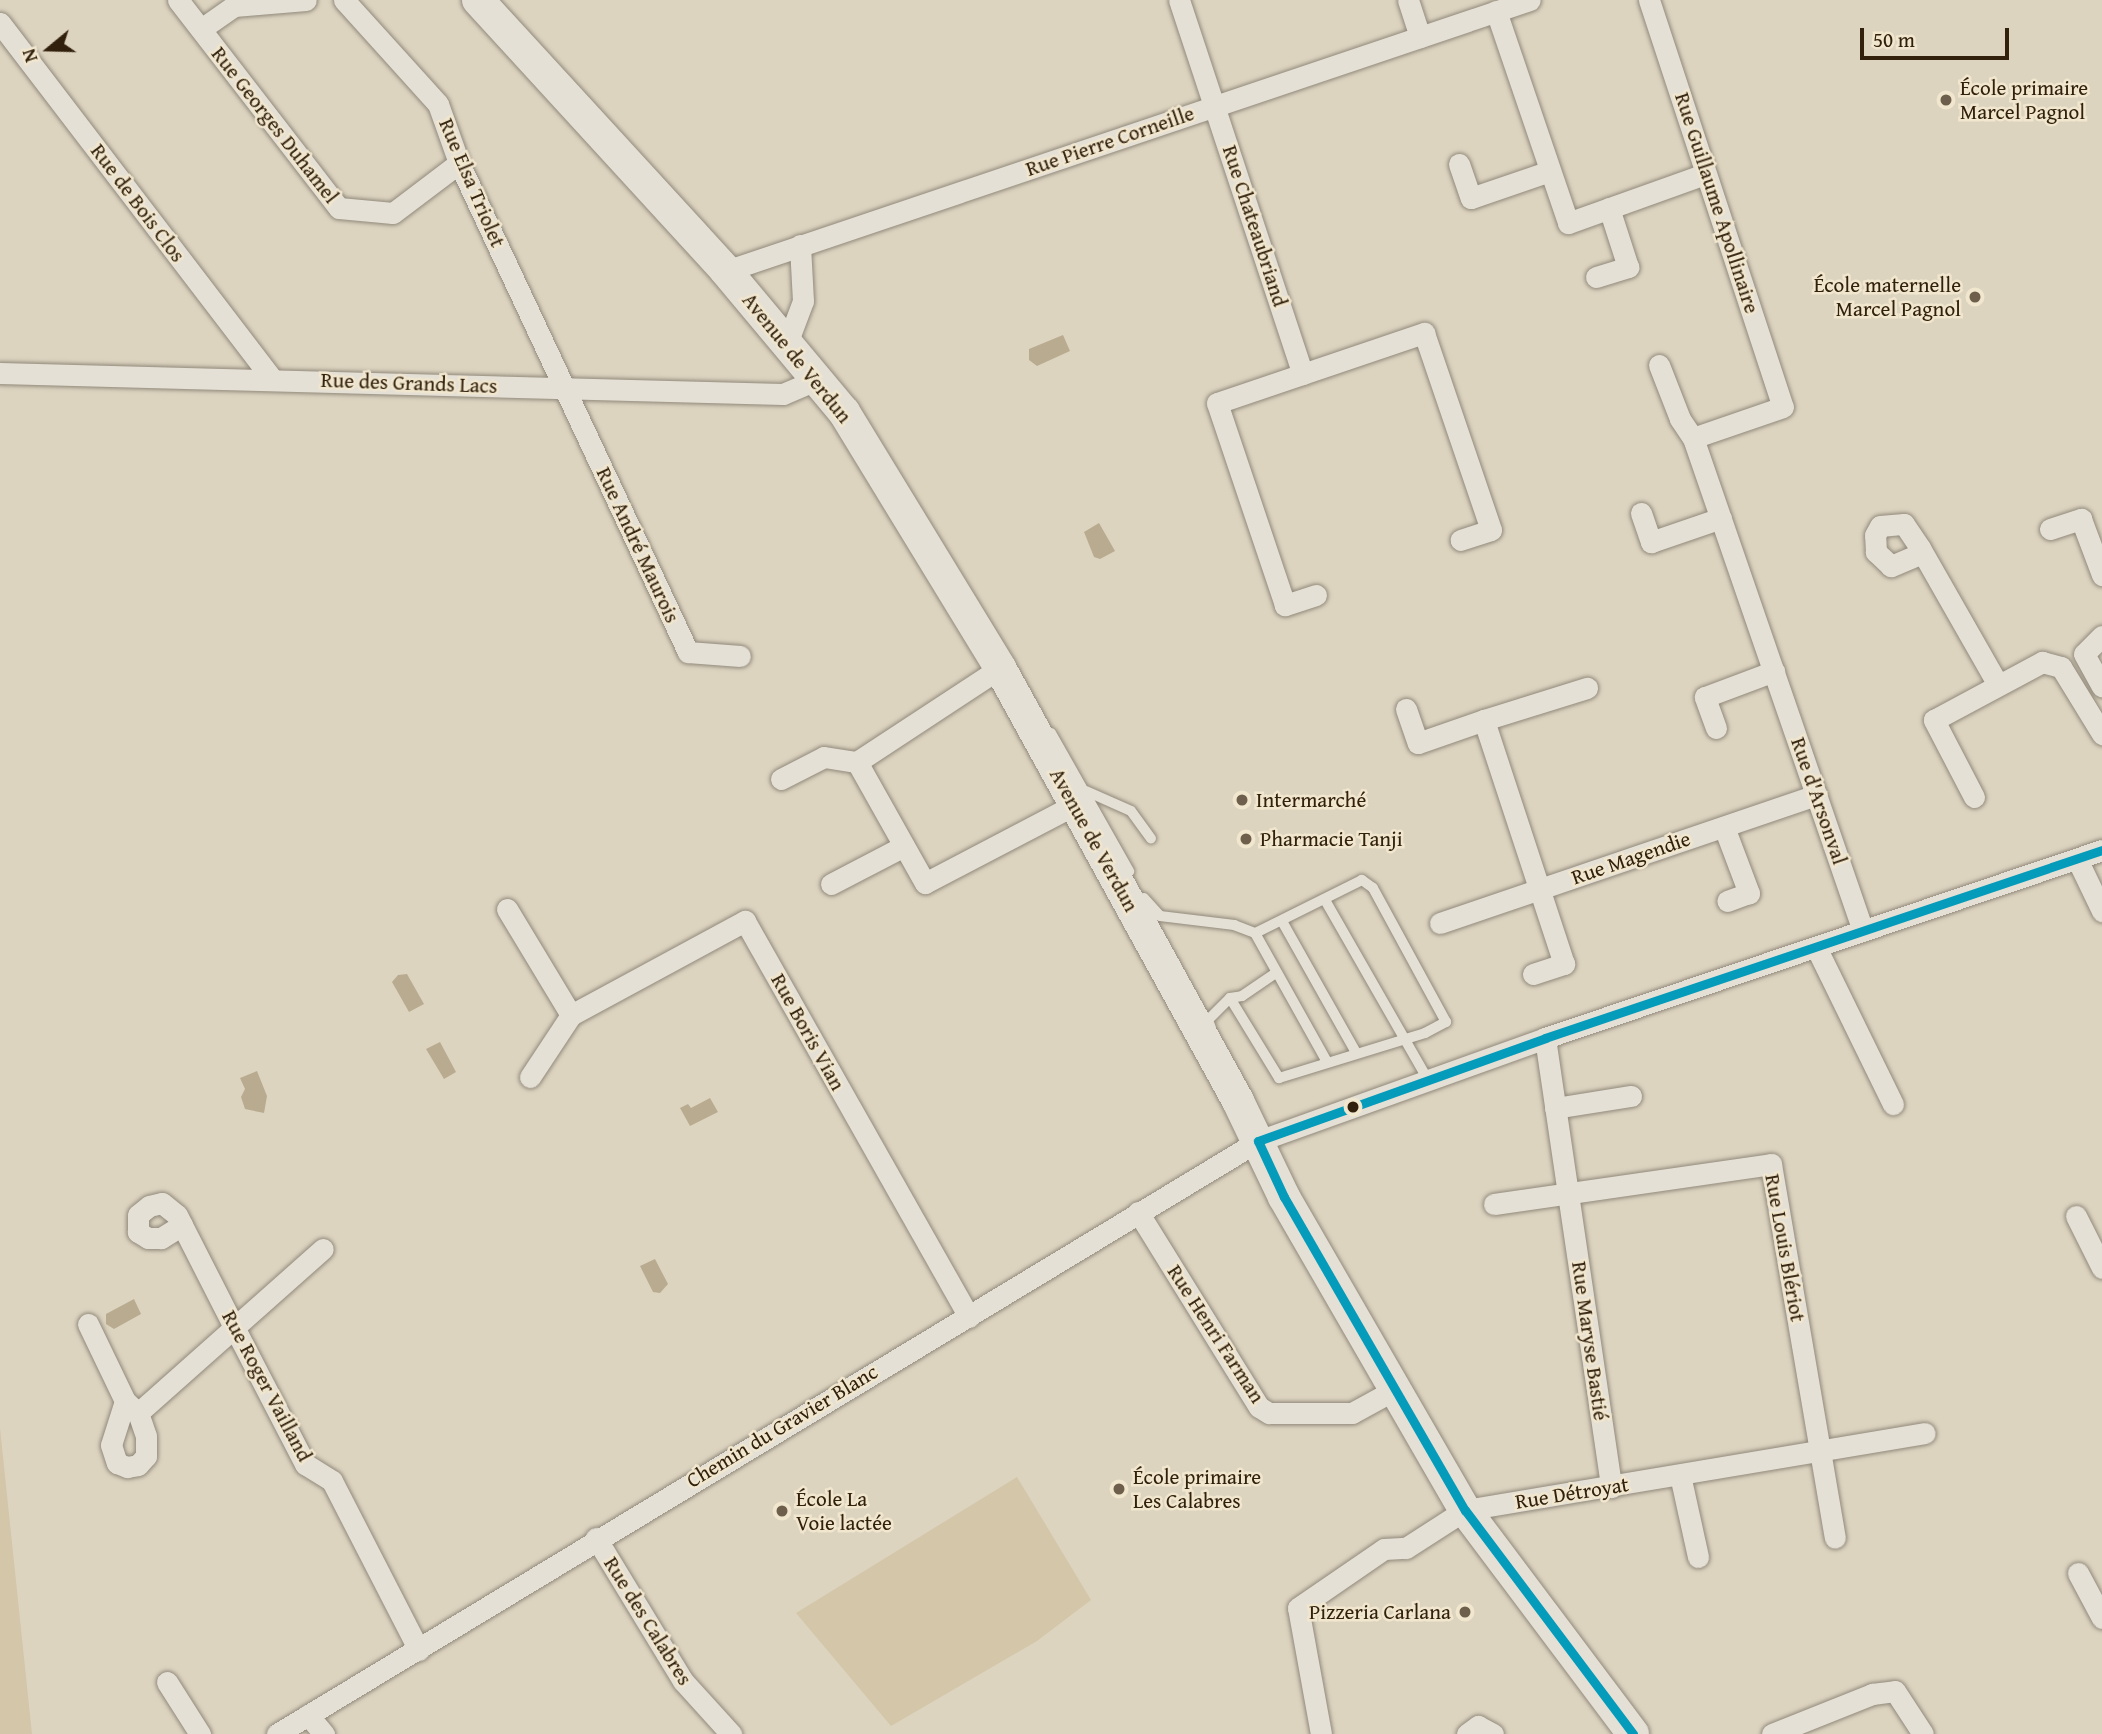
<!DOCTYPE html>
<html>
<head>
<meta charset="utf-8">
<style>
  body { margin:0 }
  #map { position:relative; width:2102px; height:1734px; overflow:hidden; background:#ddd4c0; font-family:"Gentium Book Plus",serif }
  div>[style] { position:absolute }
  .green>* { inset:0; background:#d3c6a9 }
  .water>* { inset:0; background:#b9ab90 }
  .roads { filter:drop-shadow(0 0 2px #91897b) drop-shadow(0 0 2px #91897b) }
  .lane>* { height:10px; margin:-5px; padding:0 5px; transform-origin:5px; border-radius:5px; background:#e5e0d5 }
  .street>* { height:21px; margin:-10.5px; padding:0 10.5px; transform-origin:10.5px; border-radius:10.5px; background:#e5e0d5 }
  .secondary>* { height:32px; margin:-16px; padding:0 16px; transform-origin:16px; border-radius:16px; background:#e5e0d5 }
  .bus-1>* { height:9px; margin:-4.5px; padding:0 4.5px; transform-origin:4.5px; border-radius:4.5px; background:#059bbb }
  .dots>* { width:19px; height:19px; translate:-50% -50%; box-sizing:border-box; border:4px solid #f1e6ce; border-radius:50% }
  span { translate:-50% -50%; white-space:nowrap; text-align:center; line-height:1.15; -webkit-text-stroke:5px #f1e6ce; paint-order:stroke }
  .poi-label { font-size:21px; color:#31200c }
  .left { translate:0 -50%; text-align:left }
  .right { translate:-100% -50%; text-align:right }
  .street-label { font-size:21px; color:#31200c }
  .north { position:absolute; left:14px; top:14px; width:70px; height:70px; -webkit-text-stroke:5px #f1e6ce; paint-order:stroke; rotate:251deg; font-size:19px; font-weight:700; line-height:28px; text-align:center; color:#31200c }
  .north::after { content:''; display:block; margin:auto; width:24px; height:32px; background:#31200c; clip-path:polygon(50% 0,100% 100%,50% 72%,0 100%) }
  .scale { position:absolute; left:1860px; top:28px; width:149px; height:32px; box-sizing:border-box; border:4px solid #31200c; border-top:0; padding-left:9px; font-size:21px; line-height:24px; white-space:nowrap; color:#31200c; -webkit-text-stroke:5px #f1e6ce; paint-order:stroke }
</style>
</head>
<body>
<div id="map">
  <div class="green">
    <div style="clip-path:polygon(0 1428px,32px 1734px,0 1734px)"></div>
    <div style="clip-path:polygon(1017px 1477px,1091px 1600px,1037px 1641px,891px 1726px,796px 1613px)"></div>
  </div>
  <div class="water">
    <div style="clip-path:polygon(1063px 335px,1070px 351px,1037px 366px,1029px 360px,1029px 349px)"></div>
    <div style="clip-path:polygon(1099px 523px,1115px 551px,1100px 559px,1094px 557px,1084px 532px)"></div>
    <div style="clip-path:polygon(407px 974px,424px 1004px,409px 1012px,392px 982px,398px 975px)"></div>
    <div style="clip-path:polygon(440px 1042px,456px 1072px,444px 1079px,426px 1049px)"></div>
    <div style="clip-path:polygon(257px 1071px,267px 1096px,264px 1113px,245px 1109px,241px 1097px,245px 1089px,240px 1078px)"></div>
    <div style="clip-path:polygon(710px 1098px,718px 1112px,690px 1126px,680px 1108px,688px 1104px,691px 1108px)"></div>
    <div style="clip-path:polygon(655px 1259px,668px 1284px,660px 1293px,653px 1292px,640px 1266px)"></div>
    <div style="clip-path:polygon(134px 1299px,141px 1314px,114px 1329px,106px 1324px,106px 1314px)"></div>
  </div>
  <div class="roads">
    <div class="lane">
      <div style="left:1051px;top:733px;width:159px;rotate:60.5deg"></div>
      <div style="left:1086px;top:791px;width:49px;rotate:24deg"></div>
      <div style="left:1131px;top:811px;width:34px;rotate:54deg"></div>
      <div style="left:1144px;top:898px;width:24px;rotate:48deg"></div>
      <div style="left:1160px;top:916px;width:75px;rotate:6.9deg"></div>
      <div style="left:1234px;top:925px;width:22px;rotate:21deg"></div>
      <div style="left:1255px;top:933px;width:148px;rotate:60.8deg"></div>
      <div style="left:1325px;top:900px;width:207px;rotate:60.2deg"></div>
      <div style="left:1283px;top:923px;width:147px;rotate:60.6deg"></div>
      <div style="left:1230px;top:998px;width:94px;rotate:58.5deg"></div>
      <div style="left:1279px;top:1078px;width:153px;rotate:-17.1deg"></div>
      <div style="left:1425px;top:1033px;width:24px;rotate:-28deg"></div>
      <div style="left:1446px;top:1022px;width:153px;rotate:-118.6deg"></div>
      <div style="left:1373px;top:888px;width:14px;rotate:-144deg"></div>
      <div style="left:1362px;top:880px;width:119px;rotate:153.6deg"></div>
      <div style="left:1230px;top:998px;width:12px;rotate:-9deg"></div>
      <div style="left:1242px;top:996px;width:42px;rotate:-34.4deg"></div>
      <div style="left:1211px;top:1028px;width:9px;rotate:-111deg"></div>
      <div style="left:1208px;top:1020px;width:31px;rotate:-45deg"></div>
    </div>
    <div class="street">
      <div style="left:178px;top:0;width:263px;rotate:52.3deg"></div>
      <div style="left:339px;top:208px;width:54px;rotate:5.3deg"></div>
      <div style="left:393px;top:213px;width:83px;rotate:-37.1deg"></div>
      <div style="left:344px;top:0;width:140px;rotate:47.9deg"></div>
      <div style="left:438px;top:104px;width:63px;rotate:70.4deg"></div>
      <div style="left:459px;top:163px;width:540px;rotate:64.91deg"></div>
      <div style="left:688px;top:652px;width:52px;rotate:4.4deg"></div>
      <div style="left:1179px;top:0;width:394px;rotate:71.7deg"></div>
      <div style="left:1408px;top:0;width:39px;rotate:72deg"></div>
      <div style="left:1649px;top:0;width:428px;rotate:71.8deg"></div>
      <div style="left:1783px;top:407px;width:95px;rotate:161deg"></div>
      <div style="left:1693px;top:438px;width:521px;rotate:70.97deg"></div>
      <div style="left:1496px;top:11px;width:224px;rotate:71.2deg"></div>
      <div style="left:1568px;top:223px;width:145px;rotate:-19.7deg"></div>
      <div style="left:0;top:23px;width:446px;rotate:52.6deg"></div>
      <div style="left:201px;top:29px;width:40px;rotate:-34.9deg"></div>
      <div style="left:234px;top:6px;width:72px;rotate:-4.8deg"></div>
      <div style="left:1459px;top:164px;width:36px;rotate:71deg"></div>
      <div style="left:1471px;top:198px;width:83px;rotate:-18.9deg"></div>
      <div style="left:726px;top:271px;width:848px;rotate:-18.63deg"></div>
      <div style="left:1596px;top:277px;width:34px;rotate:-17deg"></div>
      <div style="left:1628px;top:267px;width:62px;rotate:-107.9deg"></div>
      <div style="left:786px;top:346px;width:48px;rotate:-69.3deg"></div>
      <div style="left:803px;top:301px;width:56px;rotate:-93.1deg"></div>
      <div style="left:1659px;top:365px;width:58px;rotate:68.7deg"></div>
      <div style="left:1680px;top:419px;width:23px;rotate:56deg"></div>
      <div style="left:0;top:373px;width:783px;rotate:1.54deg"></div>
      <div style="left:783px;top:394px;width:36px;rotate:-23deg"></div>
      <div style="left:1641px;top:513px;width:31px;rotate:71deg"></div>
      <div style="left:1651px;top:542px;width:74px;rotate:-18.9deg"></div>
      <div style="left:2050px;top:529px;width:33px;rotate:-18deg"></div>
      <div style="left:2081px;top:519px;width:60px;rotate:69.4deg"></div>
      <div style="left:1922px;top:553px;width:34px;rotate:157deg"></div>
      <div style="left:1891px;top:566px;width:21px;rotate:-137deg"></div>
      <div style="left:1876px;top:552px;width:17px;rotate:-93deg"></div>
      <div style="left:1875px;top:535px;width:10px;rotate:-61deg"></div>
      <div style="left:1880px;top:526px;width:24px;rotate:-5deg"></div>
      <div style="left:1904px;top:524px;width:29px;rotate:56deg"></div>
      <div style="left:1920px;top:548px;width:158px;rotate:60.3deg"></div>
      <div style="left:1316px;top:595px;width:33px;rotate:162deg"></div>
      <div style="left:1285px;top:605px;width:213px;rotate:-108.6deg"></div>
      <div style="left:1217px;top:403px;width:219px;rotate:-18.7deg"></div>
      <div style="left:1424px;top:333px;width:208px;rotate:71.2deg"></div>
      <div style="left:1491px;top:530px;width:32px;rotate:162deg"></div>
      <div style="left:2102px;top:636px;width:25px;rotate:135deg"></div>
      <div style="left:2084px;top:654px;width:37px;rotate:61deg"></div>
      <div style="left:1000px;top:668px;width:171px;rotate:146.7deg"></div>
      <div style="left:857px;top:762px;width:139px;rotate:60.7deg"></div>
      <div style="left:925px;top:883px;width:168px;rotate:-27.6deg"></div>
      <div style="left:1406px;top:709px;width:36px;rotate:71deg"></div>
      <div style="left:1418px;top:743px;width:70px;rotate:-19.2deg"></div>
      <div style="left:1716px;top:728px;width:33px;rotate:-110deg"></div>
      <div style="left:1705px;top:697px;width:74px;rotate:-20.6deg"></div>
      <div style="left:781px;top:779px;width:48px;rotate:-27.1deg"></div>
      <div style="left:824px;top:757px;width:33px;rotate:9deg"></div>
      <div style="left:1974px;top:797px;width:87px;rotate:-117.5deg"></div>
      <div style="left:1934px;top:720px;width:123px;rotate:-28.2deg"></div>
      <div style="left:2042px;top:662px;width:20px;rotate:15deg"></div>
      <div style="left:2061px;top:667px;width:79px;rotate:58.5deg"></div>
      <div style="left:1724px;top:827px;width:71px;rotate:69.3deg"></div>
      <div style="left:1749px;top:893px;width:23px;rotate:160deg"></div>
      <div style="left:2077px;top:859px;width:58px;rotate:64.3deg"></div>
      <div style="left:831px;top:884px;width:82px;rotate:-27.5deg"></div>
      <div style="left:507px;top:909px;width:124px;rotate:58.9deg"></div>
      <div style="left:571px;top:1015px;width:198px;rotate:-28.4deg"></div>
      <div style="left:745px;top:921px;width:455px;rotate:60.5deg"></div>
      <div style="left:1440px;top:923px;width:398px;rotate:-18.8deg"></div>
      <div style="left:1816px;top:947px;width:175px;rotate:63.9deg"></div>
      <div style="left:1533px;top:974px;width:33px;rotate:-18deg"></div>
      <div style="left:1564px;top:964px;width:257px;rotate:-108.2deg"></div>
      <div style="left:1484px;top:720px;width:108px;rotate:-17.3deg"></div>
      <div style="left:1545px;top:1038px;width:454px;rotate:81.6deg"></div>
      <div style="left:530px;top:1077px;width:74px;rotate:-56.5deg"></div>
      <div style="left:1555px;top:1108px;width:77px;rotate:-9deg"></div>
      <div style="left:1494px;top:1204px;width:280px;rotate:-8.2deg"></div>
      <div style="left:1771px;top:1164px;width:379px;rotate:80.3deg"></div>
      <div style="left:1138px;top:1212px;width:229px;rotate:58.2deg"></div>
      <div style="left:1259px;top:1407px;width:12px;rotate:31deg"></div>
      <div style="left:1269px;top:1413px;width:83px"></div>
      <div style="left:1352px;top:1413px;width:50px;rotate:-28.6deg"></div>
      <div style="left:2076px;top:1216px;width:58px;rotate:63.4deg"></div>
      <div style="left:182px;top:1225px;width:25px;rotate:148deg"></div>
      <div style="left:161px;top:1238px;width:13px;rotate:180deg"></div>
      <div style="left:148px;top:1238px;width:12px;rotate:-149deg"></div>
      <div style="left:138px;top:1232px;width:17px;rotate:-90deg"></div>
      <div style="left:138px;top:1215px;width:14px;rotate:-39deg"></div>
      <div style="left:149px;top:1206px;width:13px;rotate:-13deg"></div>
      <div style="left:162px;top:1203px;width:19px;rotate:39deg"></div>
      <div style="left:177px;top:1215px;width:11px;rotate:63deg"></div>
      <div style="left:182px;top:1225px;width:112px;rotate:63deg"></div>
      <div style="left:233px;top:1325px;width:157px;rotate:62.6deg"></div>
      <div style="left:305px;top:1464px;width:32px;rotate:32deg"></div>
      <div style="left:332px;top:1481px;width:190px;rotate:62.8deg"></div>
      <div style="left:88px;top:1324px;width:85px;rotate:64.3deg"></div>
      <div style="left:125px;top:1401px;width:18px;rotate:43deg"></div>
      <div style="left:138px;top:1413px;width:247px;rotate:-41.6deg"></div>
      <div style="left:125px;top:1401px;width:46px;rotate:107.7deg"></div>
      <div style="left:111px;top:1445px;width:19px;rotate:72deg"></div>
      <div style="left:117px;top:1463px;width:11px;rotate:22deg"></div>
      <div style="left:127px;top:1467px;width:11px;rotate:-10deg"></div>
      <div style="left:138px;top:1465px;width:12px;rotate:-48deg"></div>
      <div style="left:146px;top:1456px;width:20px;rotate:-90deg"></div>
      <div style="left:146px;top:1436px;width:24px;rotate:-109deg"></div>
      <div style="left:1680px;top:1475px;width:84px;rotate:77.6deg"></div>
      <div style="left:596px;top:1538px;width:167px;rotate:58.7deg"></div>
      <div style="left:683px;top:1681px;width:72px;rotate:47.8deg"></div>
      <div style="left:2078px;top:1573px;width:51px;rotate:61.9deg"></div>
      <div style="left:167px;top:1682px;width:62px;rotate:57.6deg"></div>
      <div style="left:308px;top:1715px;width:25px;rotate:50deg"></div>
      <div style="left:277px;top:1734px;width:1146px;rotate:-31.15deg"></div>
      <div style="left:1258px;top:1141px;width:305px;rotate:-19.7deg"></div>
      <div style="left:1545px;top:1038px;width:588px;rotate:-18.65deg"></div>
      <div style="left:1321px;top:1734px;width:128px;rotate:-100.3deg"></div>
      <div style="left:1298px;top:1608px;width:104px;rotate:-34.5deg"></div>
      <div style="left:1384px;top:1549px;width:22px;rotate:-3deg"></div>
      <div style="left:1406px;top:1548px;width:70px;rotate:-32.8deg"></div>
      <div style="left:1465px;top:1510px;width:466px;rotate:-9.5deg"></div>
      <div style="left:1467px;top:1734px;width:14px;rotate:-36deg"></div>
      <div style="left:1478px;top:1726px;width:17px;rotate:28deg"></div>
      <div style="left:1772px;top:1734px;width:108px;rotate:-21.8deg"></div>
      <div style="left:1872px;top:1694px;width:23px;rotate:-7deg"></div>
      <div style="left:1895px;top:1691px;width:51px;rotate:56.9deg"></div>
    </div>
    <div class="secondary">
      <div style="left:478px;top:0;width:367px;rotate:47.5deg"></div>
      <div style="left:726px;top:271px;width:184px;rotate:50.1deg"></div>
      <div style="left:844px;top:412px;width:300px;rotate:58.6deg"></div>
      <div style="left:1000px;top:668px;width:494px;rotate:61.2deg"></div>
      <div style="left:1238px;top:1101px;width:106px;rotate:64.4deg"></div>
      <div style="left:1284px;top:1197px;width:362px;rotate:60deg"></div>
      <div style="left:1465px;top:1510px;width:280px;rotate:53.1deg"></div>
    </div>
  </div>
  <div class="bus-1">
    <div style="left:1258px;top:1141px;width:305px;rotate:-19.7deg"></div>
    <div style="left:1545px;top:1038px;width:588px;rotate:-18.65deg"></div>
    <div style="left:1258px;top:1141px;width:62px;rotate:65.1deg"></div>
    <div style="left:1284px;top:1197px;width:362px;rotate:60deg"></div>
    <div style="left:1465px;top:1510px;width:280px;rotate:53.1deg"></div>
  </div>
  <div class="dots">
    <div style="left:1946px;top:100px;background:#6d5f4b"></div>
    <div style="left:1975px;top:297px;background:#6d5f4b"></div>
    <div style="left:1242px;top:800px;background:#6d5f4b"></div>
    <div style="left:1246px;top:839px;background:#6d5f4b"></div>
    <div style="left:1353px;top:1107px;background:#31200c"></div>
    <div style="left:1119px;top:1489px;background:#6d5f4b"></div>
    <div style="left:782px;top:1511px;background:#6d5f4b"></div>
    <div style="left:1465px;top:1612px;background:#6d5f4b"></div>
  </div>
  <div class="poi-label">
    <span class="left" style="left:1960px;top:100px">École primaire<br>Marcel Pagnol</span>
    <span class="right" style="left:1961px;top:297px">École maternelle<br>Marcel Pagnol</span>
    <span class="left" style="left:1256px;top:800px">Intermarché</span>
    <span class="left" style="left:1260px;top:839px">Pharmacie Tanji</span>
    <span class="left" style="left:1133px;top:1489px">École primaire<br>Les Calabres</span>
    <span class="left" style="left:796px;top:1511px">École La<br>Voie lactée</span>
    <span class="right" style="left:1451px;top:1612px">Pizzeria Carlana</span>
  </div>
  <div class="street-label">
    <span style="left:275px;top:125px;rotate:52deg">Rue Georges Duhamel</span>
    <span style="left:1110px;top:141px;rotate:-19deg">Rue Pierre Corneille</span>
    <span style="left:472px;top:183px;rotate:67deg">Rue Elsa Triolet</span>
    <span style="left:138px;top:203px;rotate:53deg">Rue de Bois Clos</span>
    <span style="left:1717px;top:203px;rotate:72deg">Rue Guillaume Apollinaire</span>
    <span style="left:1255px;top:226px;rotate:72deg">Rue Chateaubriand</span>
    <span style="left:797px;top:358px;rotate:51deg">Avenue de Verdun</span>
    <span style="left:409px;top:383px;rotate:2deg">Rue des Grands Lacs</span>
    <span style="left:638px;top:545px;rotate:65deg">Rue André Maurois</span>
    <span style="left:1819px;top:801px;rotate:71deg">Rue d'Arsonval</span>
    <span style="left:1094px;top:840px;rotate:61deg">Avenue de Verdun</span>
    <span style="left:1631px;top:858px;rotate:-19deg">Rue Magendie</span>
    <span style="left:808px;top:1032px;rotate:61deg">Rue Boris Vian</span>
    <span style="left:1785px;top:1248px;rotate:80deg">Rue Louis Blériot</span>
    <span style="left:1216px;top:1334px;rotate:57deg">Rue Henri Farman</span>
    <span style="left:1590px;top:1341px;rotate:82deg">Rue Maryse Bastié</span>
    <span style="left:267px;top:1386px;rotate:62deg">Rue Roger Vailland</span>
    <span style="left:782px;top:1426px;rotate:-31deg">Chemin du Gravier Blanc</span>
    <span style="left:1572px;top:1493px;rotate:-9deg">Rue Détroyat</span>
    <span style="left:648px;top:1621px;rotate:58deg">Rue des Calabres</span>
  </div>
  <div class="north">N</div>
  <div class="scale">50 m</div>
</div>
</body>
</html>
